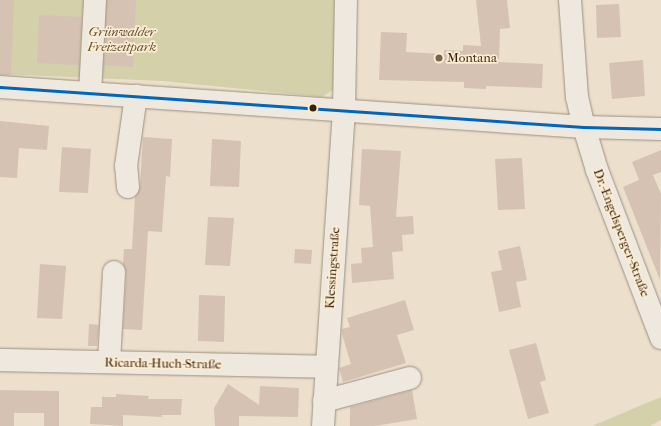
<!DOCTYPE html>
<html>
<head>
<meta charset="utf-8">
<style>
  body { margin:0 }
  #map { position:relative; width:661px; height:426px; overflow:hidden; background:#ecdfcb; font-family:"IM FELL French Canon",serif }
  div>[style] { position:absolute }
  .green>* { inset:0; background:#d4d0aa }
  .building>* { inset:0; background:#d5c2b3 }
  .roads { filter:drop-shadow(0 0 1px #9b9082) drop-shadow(0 0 1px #9b9082) }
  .minor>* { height:22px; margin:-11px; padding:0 11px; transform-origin:11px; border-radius:11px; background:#efe8de }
  .bus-1>* { height:3px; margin:-1.5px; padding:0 1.5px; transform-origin:1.5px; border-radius:1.5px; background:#0065bd }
  .dots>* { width:11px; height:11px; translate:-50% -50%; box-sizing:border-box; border:2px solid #fcecd4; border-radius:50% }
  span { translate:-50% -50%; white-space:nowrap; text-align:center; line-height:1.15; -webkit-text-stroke:3.5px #fcecd4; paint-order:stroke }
  .park-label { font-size:13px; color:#605331; font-style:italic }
  .poi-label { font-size:13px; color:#372309 }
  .left { translate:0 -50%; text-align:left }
  .street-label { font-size:13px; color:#372309 }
</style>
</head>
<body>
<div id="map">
  <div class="green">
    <div style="clip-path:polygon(0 0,335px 0,334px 89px,322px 97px,163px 81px,0 74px)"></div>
    <div style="clip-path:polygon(661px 397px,661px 420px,650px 426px,592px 426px)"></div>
  </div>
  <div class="building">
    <div style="clip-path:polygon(0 0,14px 0,11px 75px,0 75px)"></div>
    <div style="clip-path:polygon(107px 0,136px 0,133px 67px,104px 65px)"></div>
    <div style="clip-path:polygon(476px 0,507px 0,510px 28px,500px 29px,499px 62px,543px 64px,542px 88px,486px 86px,486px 89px,464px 88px,464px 82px,379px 80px,381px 32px,407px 33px,406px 52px,444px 54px,444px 50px,463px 51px,463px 45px,481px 46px)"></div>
    <div style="clip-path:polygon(619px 4px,621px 37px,597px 38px,596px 5px)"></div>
    <div style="clip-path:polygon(39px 15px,82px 17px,79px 65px,37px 63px)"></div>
    <div style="clip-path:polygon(643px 60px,645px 96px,612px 99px,609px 63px)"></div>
    <div style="clip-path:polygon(0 121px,49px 126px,47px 150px,19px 148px,17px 178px,0 177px)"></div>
    <div style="clip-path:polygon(143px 137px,172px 139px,170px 177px,166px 176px,162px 232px,148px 231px,142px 330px,123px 329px,126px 273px,123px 264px,124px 249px,132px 249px,135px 197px,140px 186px)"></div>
    <div style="clip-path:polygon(212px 139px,241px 141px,239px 187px,210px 186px)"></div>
    <div style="clip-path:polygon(62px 147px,91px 149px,88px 193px,59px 192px)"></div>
    <div style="clip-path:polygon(362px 149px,401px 151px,396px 217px,413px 216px,414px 234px,402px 235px,403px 251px,392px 252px,394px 279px,352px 283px,351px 264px,362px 263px,361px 248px,373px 247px,370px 206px,359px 205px)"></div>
    <div style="clip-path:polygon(661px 150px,661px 172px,653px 175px,661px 194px,660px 280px,623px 187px,639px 180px,632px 162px)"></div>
    <div style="clip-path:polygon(522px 158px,525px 209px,498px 210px,495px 159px)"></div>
    <div style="clip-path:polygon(208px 217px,234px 218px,230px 266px,205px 265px)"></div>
    <div style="clip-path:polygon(520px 246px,527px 280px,516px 282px,521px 307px,499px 312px,491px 272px,502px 270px,498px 251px)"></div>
    <div style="clip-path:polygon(295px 249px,312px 250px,311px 264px,294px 263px)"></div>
    <div style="clip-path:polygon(40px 264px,66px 266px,62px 319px,37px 318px)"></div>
    <div style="clip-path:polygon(199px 295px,225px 296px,224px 342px,198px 341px)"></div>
    <div style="clip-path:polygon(405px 300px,414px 330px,397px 335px,406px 363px,343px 382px,339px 368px,351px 364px,342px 334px,342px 329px,350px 327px,347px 318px)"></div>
    <div style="clip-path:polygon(89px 324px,99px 325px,97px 346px,88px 346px)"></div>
    <div style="clip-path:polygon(536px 343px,546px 380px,540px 382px,549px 413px,528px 419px,509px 350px)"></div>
    <div style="clip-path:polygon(228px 384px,259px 405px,260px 386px,299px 388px,298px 417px,239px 416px,239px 426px,215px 426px,214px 408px)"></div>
    <div style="clip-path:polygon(0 390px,59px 391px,59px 426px,44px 426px,44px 413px,14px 413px,14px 426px,0 426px)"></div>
    <div style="clip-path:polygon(412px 390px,417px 419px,375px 426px,350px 426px,350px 407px)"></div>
    <div style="clip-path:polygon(116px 394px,149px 396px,148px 399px,182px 399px,181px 415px,162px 415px,162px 417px,123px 415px,123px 426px,90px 424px,91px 407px,102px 407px,102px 397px,116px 397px)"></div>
  </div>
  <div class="roads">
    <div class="minor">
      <div style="left:570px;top:0;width:97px;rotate:85.9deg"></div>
      <div style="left:577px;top:97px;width:31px;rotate:77deg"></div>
      <div style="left:584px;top:127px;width:45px;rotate:73.2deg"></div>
      <div style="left:597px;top:170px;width:180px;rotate:69.1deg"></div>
      <div style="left:0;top:87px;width:585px;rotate:3.92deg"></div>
      <div style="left:584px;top:127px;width:77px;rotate:1.5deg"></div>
      <div style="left:90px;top:93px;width:93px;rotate:-86.9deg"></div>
      <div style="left:128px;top:187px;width:21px;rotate:-95deg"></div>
      <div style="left:126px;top:166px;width:71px;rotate:-81.9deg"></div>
      <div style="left:0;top:360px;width:326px;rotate:1.2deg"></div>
      <div style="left:109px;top:362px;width:90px;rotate:-86.8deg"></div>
      <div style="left:324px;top:401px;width:89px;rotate:-15deg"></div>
      <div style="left:323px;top:426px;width:317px;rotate:-86.2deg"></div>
      <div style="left:344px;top:110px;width:110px;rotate:-89deg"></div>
    </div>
  </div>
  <div class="bus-1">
    <div style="left:0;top:87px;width:585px;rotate:3.92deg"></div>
    <div style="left:584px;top:127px;width:77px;rotate:1.5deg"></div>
  </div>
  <div class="dots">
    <div style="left:439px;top:58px;background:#76654d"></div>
    <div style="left:313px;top:108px;background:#372309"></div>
  </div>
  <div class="park-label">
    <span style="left:122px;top:40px">Grünwalder<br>Freizeitpark</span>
  </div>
  <div class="poi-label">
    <span class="left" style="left:447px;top:58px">Montana</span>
  </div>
  <div class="street-label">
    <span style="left:621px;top:233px;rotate:69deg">Dr.-Engelsperger-Straße</span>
    <span style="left:333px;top:268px;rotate:-86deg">Klessingstraße</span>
    <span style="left:163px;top:364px;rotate:1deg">Ricarda-Huch-Straße</span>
  </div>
</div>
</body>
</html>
